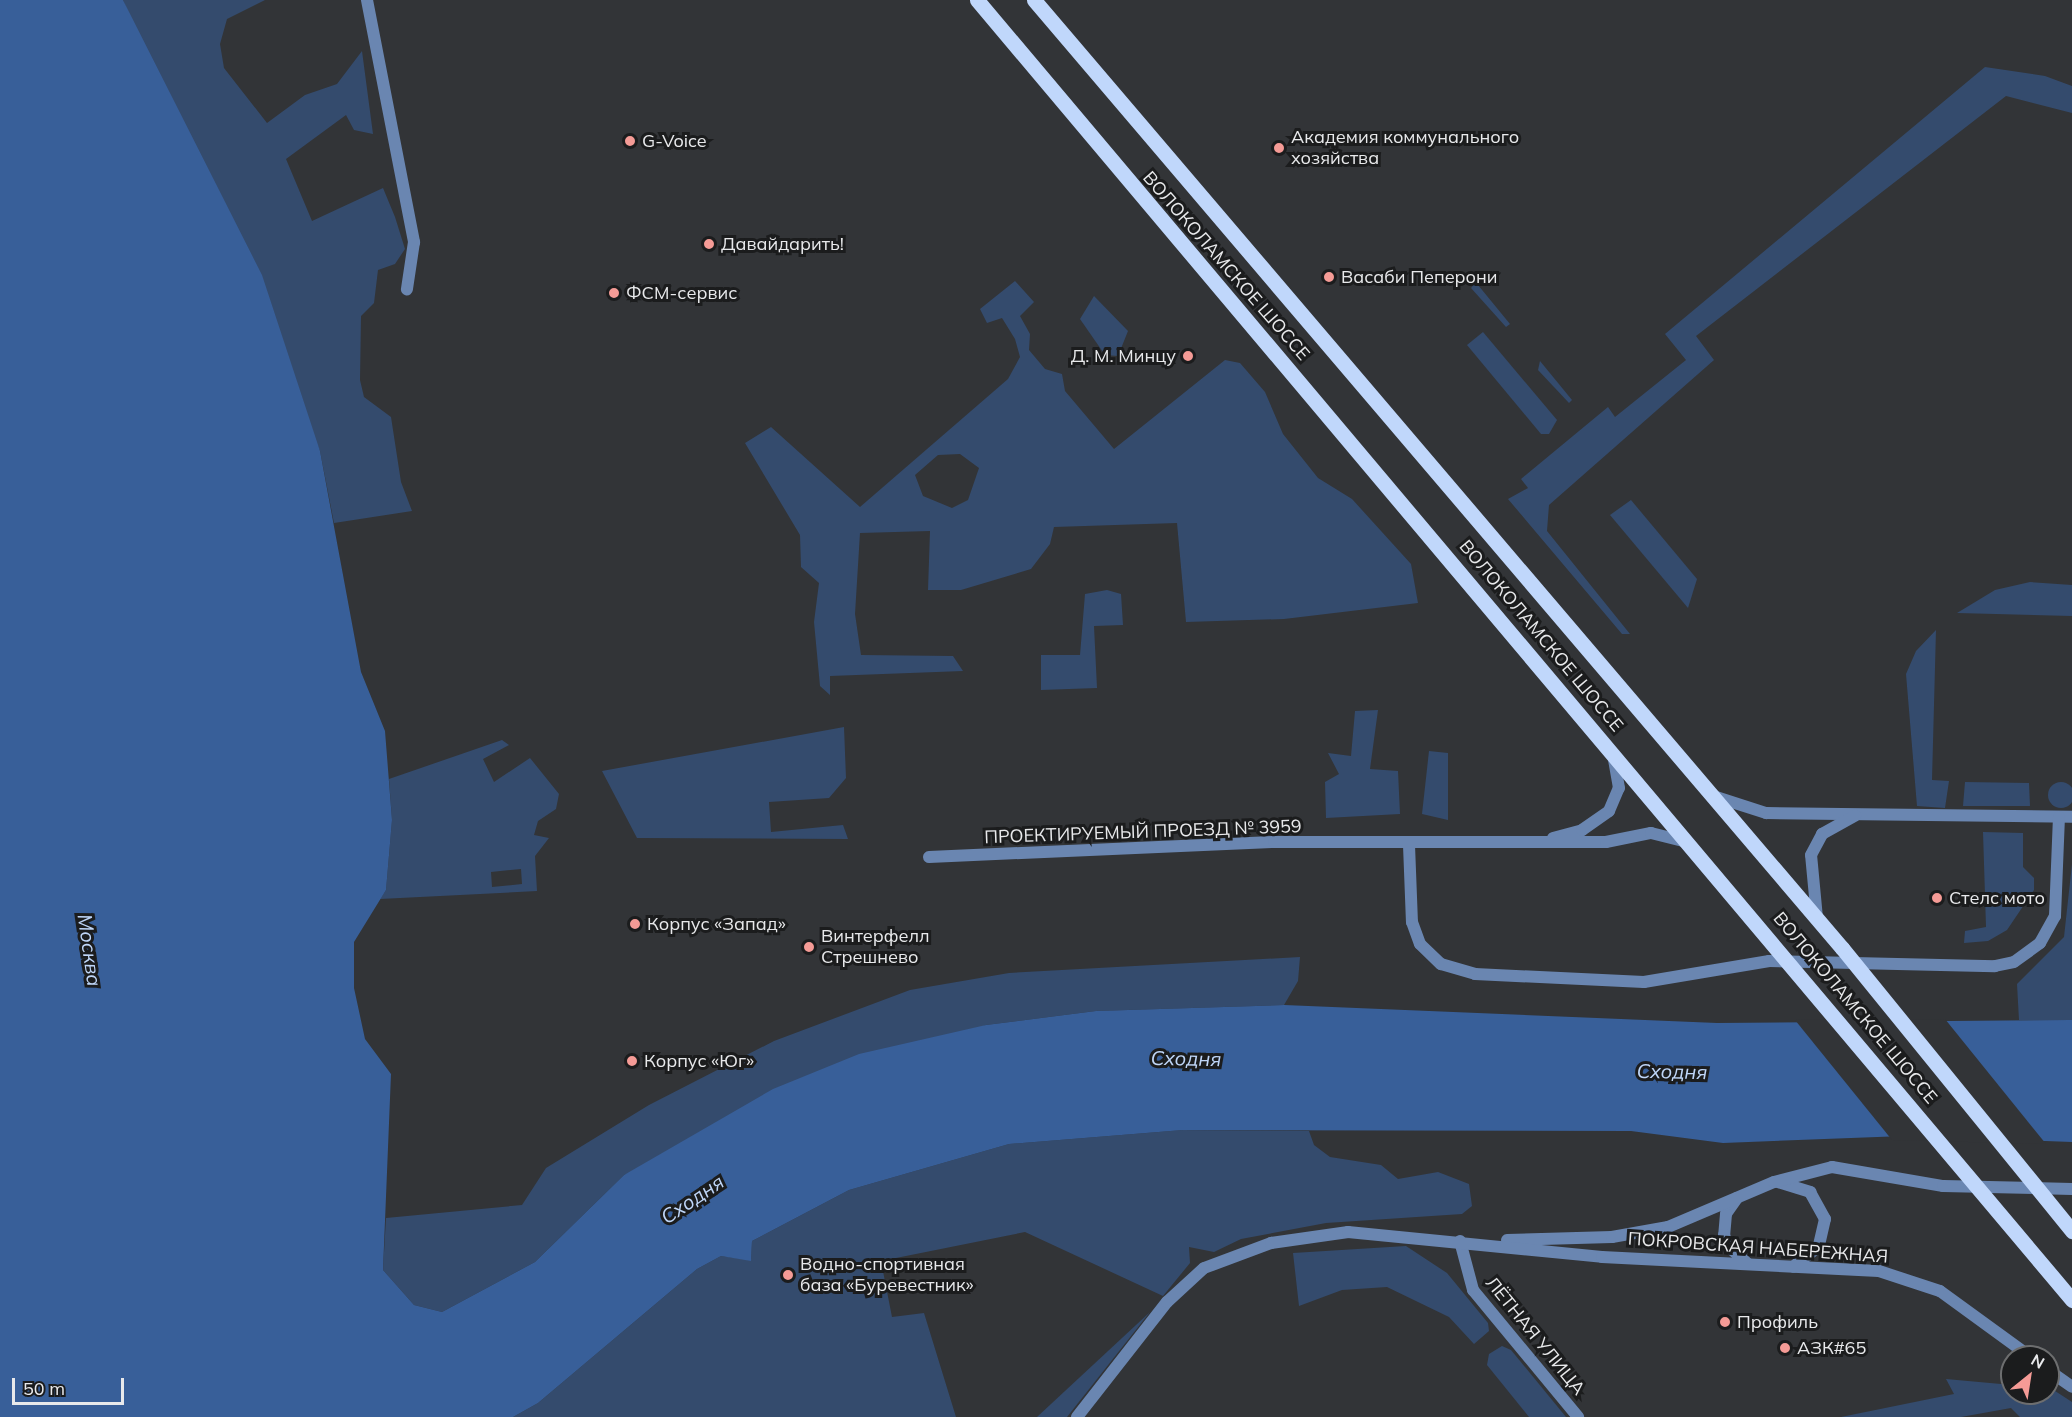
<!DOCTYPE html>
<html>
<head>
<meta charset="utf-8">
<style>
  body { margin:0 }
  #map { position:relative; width:2072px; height:1417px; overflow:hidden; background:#323437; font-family:Mulish,sans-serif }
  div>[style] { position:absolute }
  .green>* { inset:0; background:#344b6d }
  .round { border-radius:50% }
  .water>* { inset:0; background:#385f99 }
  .pier>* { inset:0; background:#323437 }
  .street>* { height:12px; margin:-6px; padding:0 6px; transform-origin:6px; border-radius:6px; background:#6a86b1 }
  .primary>* { height:15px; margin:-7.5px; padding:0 7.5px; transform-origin:7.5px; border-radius:7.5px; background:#c0d7fb }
  .dots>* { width:16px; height:16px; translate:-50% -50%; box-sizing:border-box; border:3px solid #1b1c1d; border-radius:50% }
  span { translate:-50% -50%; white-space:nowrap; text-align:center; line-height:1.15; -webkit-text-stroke:6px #1b1c1d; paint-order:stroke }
  .poi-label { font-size:18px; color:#e8e9eb }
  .left { translate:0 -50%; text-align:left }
  .right { translate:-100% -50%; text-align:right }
  .street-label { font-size:18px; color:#e8e9eb }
  .water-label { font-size:20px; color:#bfd6f8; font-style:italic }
  .north { position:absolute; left:2000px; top:1345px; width:60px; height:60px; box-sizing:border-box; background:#1b1c1d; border:2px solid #6d6e6f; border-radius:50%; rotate:30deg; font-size:16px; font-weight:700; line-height:24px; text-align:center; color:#e8e9eb }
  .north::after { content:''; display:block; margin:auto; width:21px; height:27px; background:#f59b96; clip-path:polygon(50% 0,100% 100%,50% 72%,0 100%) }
  .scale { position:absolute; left:12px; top:1378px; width:112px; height:27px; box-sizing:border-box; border:3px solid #e8e9eb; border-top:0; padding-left:8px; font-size:18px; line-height:21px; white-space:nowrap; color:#e8e9eb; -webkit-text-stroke:4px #1b1c1d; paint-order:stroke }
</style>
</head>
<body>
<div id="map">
  <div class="green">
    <div style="clip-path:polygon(123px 0,265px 0,227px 19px,220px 44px,224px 68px,267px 123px,305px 95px,337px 84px,362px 51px,373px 134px,354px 130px,346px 115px,286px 159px,312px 221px,383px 188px,395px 217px,405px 249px,395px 264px,378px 270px,374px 303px,361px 316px,360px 380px,364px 397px,391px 417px,401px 482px,412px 511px,334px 523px,320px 451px)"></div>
    <div style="clip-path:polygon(1985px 67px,2045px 76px,2072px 86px,2072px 113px,2006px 96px,1696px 336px,1714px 360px,1549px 505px,1547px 531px,1630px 634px,1622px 634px,1508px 499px,1528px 488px,1521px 479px,1608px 407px,1615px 417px,1686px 360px,1665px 334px)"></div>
    <div style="clip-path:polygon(1482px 274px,1485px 278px,1478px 285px,1510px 324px,1506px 327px,1471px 288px)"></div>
    <div style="clip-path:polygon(evenodd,1015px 281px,1034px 302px,1020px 316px,1030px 334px,1029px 350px,1045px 369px,1062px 374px,1065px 391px,1114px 449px,1225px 360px,1240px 363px,1265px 392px,1283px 434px,1318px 478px,1352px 499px,1411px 564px,1418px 603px,1284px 619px,1186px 622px,1177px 523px,1054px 527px,1050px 544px,1031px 569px,961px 590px,928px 590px,930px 531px,860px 533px,855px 614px,861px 655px,953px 656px,963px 671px,830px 676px,830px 695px,820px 686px,814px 622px,819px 583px,801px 567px,800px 535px,745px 443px,771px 427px,860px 507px,1008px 379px,1020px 357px,1015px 339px,1002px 318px,987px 323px,980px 309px,1015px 281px,960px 454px,979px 468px,968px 500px,952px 508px,923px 496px,915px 475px,938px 455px,960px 454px)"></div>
    <div style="clip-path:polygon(1094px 296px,1128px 331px,1118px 356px,1105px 355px,1080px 319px)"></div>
    <div style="clip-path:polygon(1483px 332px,1557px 420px,1549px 434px,1541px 434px,1467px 345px)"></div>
    <div style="clip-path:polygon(1540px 361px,1572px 400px,1569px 403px,1538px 370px)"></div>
    <div style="clip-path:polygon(1631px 500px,1697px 579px,1688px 608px,1610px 515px)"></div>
    <div style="clip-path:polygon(2030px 582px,2072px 585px,2072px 616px,1957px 613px,1995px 590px)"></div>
    <div style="clip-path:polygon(1107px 590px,1121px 594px,1123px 625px,1094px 626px,1097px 688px,1041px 690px,1041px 655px,1080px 655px,1085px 594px)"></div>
    <div style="clip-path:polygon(1936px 630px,1932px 780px,1949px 781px,1945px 808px,1917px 806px,1906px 674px,1916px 651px)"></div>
    <div style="clip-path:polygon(1378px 710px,1370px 769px,1398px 771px,1400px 814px,1326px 818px,1325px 782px,1339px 774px,1328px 753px,1351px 756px,1355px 711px)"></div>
    <div style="clip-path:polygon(844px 727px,846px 778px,829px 798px,769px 802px,771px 832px,843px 825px,848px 839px,637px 838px,602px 771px)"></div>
    <div style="clip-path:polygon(evenodd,502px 740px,509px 745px,483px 759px,494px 782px,530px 758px,559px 794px,556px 809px,538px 821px,534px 835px,549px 838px,535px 856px,537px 891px,380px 899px,386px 890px,392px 820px,389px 779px,502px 740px,521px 869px,522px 884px,492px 887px,491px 872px,521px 869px)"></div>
    <div style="clip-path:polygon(1429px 751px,1448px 753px,1448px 820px,1422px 814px)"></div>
    <div class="round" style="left:2048px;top:782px;width:26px;height:26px"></div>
    <div style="clip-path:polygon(1965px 782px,2029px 783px,2030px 806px,1963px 806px)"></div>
    <div style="clip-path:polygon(1983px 832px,2023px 833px,2023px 867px,2034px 878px,2034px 890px,2007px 930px,1988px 941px,1964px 943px,1965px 931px,1986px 927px)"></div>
    <div style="clip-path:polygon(2072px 864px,2072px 1020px,2019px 1020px,2017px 984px,2064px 937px)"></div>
    <div style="clip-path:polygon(1300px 957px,1298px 981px,1284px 1005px,1096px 1011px,986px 1025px,624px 1175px,535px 1262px,442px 1312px,414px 1305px,383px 1270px,386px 1218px,522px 1205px,546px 1168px,649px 1105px,774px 1041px,910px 990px,1009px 973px)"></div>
    <div style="clip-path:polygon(1183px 1130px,1309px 1131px,1314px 1145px,1330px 1157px,1381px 1165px,1398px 1179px,1438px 1172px,1469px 1184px,1472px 1206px,1462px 1214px,1326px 1223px,1241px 1239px,1214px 1252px,1189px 1247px,1190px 1263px,1163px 1296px,1025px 1232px,881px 1261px,892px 1317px,924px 1313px,956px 1417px,513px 1417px,538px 1403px,697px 1269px,721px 1256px,751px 1260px,752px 1241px,849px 1190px,1009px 1144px)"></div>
    <div style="clip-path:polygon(1406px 1246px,1447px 1273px,1488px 1323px,1489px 1331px,1474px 1344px,1449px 1317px,1387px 1287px,1342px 1290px,1299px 1306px,1293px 1253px)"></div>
    <div style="clip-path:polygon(1150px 1312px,1067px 1417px,1037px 1417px)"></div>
    <div style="clip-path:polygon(1502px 1346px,1511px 1350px,1566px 1417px,1529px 1417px,1487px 1365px,1489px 1354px)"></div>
    <div style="clip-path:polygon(1946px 1379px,2012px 1385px,2012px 1393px,2052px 1389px,2072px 1402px,2072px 1417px,2020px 1417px,2011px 1408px,1961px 1417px,1841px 1417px,1954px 1394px)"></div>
  </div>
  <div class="water">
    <div style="clip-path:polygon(0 0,123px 0,262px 275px,320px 451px,361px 672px,385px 731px,392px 820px,386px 890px,354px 942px,354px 988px,365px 1039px,391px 1074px,383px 1270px,414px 1305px,442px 1312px,535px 1262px,624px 1175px,773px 1089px,859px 1054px,986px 1025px,1096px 1011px,1284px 1005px,1717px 1023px,2072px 1020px,2072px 1142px,1904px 1136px,1723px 1143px,1631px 1131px,1183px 1130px,1009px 1144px,849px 1190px,752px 1241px,751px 1261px,721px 1256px,697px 1269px,538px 1403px,513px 1417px,0 1417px)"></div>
  </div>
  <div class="pier">
    <div style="clip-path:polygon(1945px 1019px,2046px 1144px,1892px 1140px,1795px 1020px)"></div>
  </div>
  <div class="street">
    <div style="left:367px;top:0;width:247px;rotate:79deg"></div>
    <div style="left:414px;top:242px;width:48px;rotate:98.5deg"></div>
    <div style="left:1713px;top:796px;width:56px;rotate:17.8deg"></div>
    <div style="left:1766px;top:813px;width:306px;rotate:0.7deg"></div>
    <div style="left:1553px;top:838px;width:30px;rotate:-15deg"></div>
    <div style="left:1582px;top:830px;width:33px;rotate:-35deg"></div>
    <div style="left:1609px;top:811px;width:25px;rotate:-67deg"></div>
    <div style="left:1619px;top:788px;width:28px;rotate:-100deg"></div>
    <div style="left:1409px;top:845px;width:77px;rotate:87.8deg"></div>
    <div style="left:1412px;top:922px;width:23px;rotate:70deg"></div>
    <div style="left:1420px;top:944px;width:29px;rotate:44deg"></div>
    <div style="left:1441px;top:964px;width:35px;rotate:16deg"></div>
    <div style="left:1475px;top:974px;width:169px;rotate:2.7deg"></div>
    <div style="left:1644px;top:982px;width:127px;rotate:-9.5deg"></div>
    <div style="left:1769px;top:961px;width:226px;rotate:1.3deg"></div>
    <div style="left:1995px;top:966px;width:19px;rotate:-12deg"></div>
    <div style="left:2014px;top:962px;width:32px;rotate:-36deg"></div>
    <div style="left:2040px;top:943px;width:31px;rotate:-61deg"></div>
    <div style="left:2055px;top:916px;width:99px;rotate:-87.7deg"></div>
    <div style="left:929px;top:857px;width:345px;rotate:-2.5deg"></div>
    <div style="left:1274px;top:842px;width:332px"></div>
    <div style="left:1606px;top:842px;width:46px;rotate:-11.3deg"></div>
    <div style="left:1651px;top:833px;width:34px;rotate:14deg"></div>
    <div style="left:1817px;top:918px;width:63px;rotate:-95.4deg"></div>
    <div style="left:1811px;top:855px;width:24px;rotate:-62deg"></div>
    <div style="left:1822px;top:834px;width:38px;rotate:-29deg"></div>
    <div style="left:1778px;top:1182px;width:34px;rotate:17deg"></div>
    <div style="left:1810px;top:1192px;width:31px;rotate:61deg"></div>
    <div style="left:1825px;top:1219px;width:28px;rotate:103deg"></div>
    <div style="left:1819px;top:1246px;width:33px;rotate:141deg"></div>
    <div style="left:1737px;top:1198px;width:19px;rotate:125deg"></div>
    <div style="left:1726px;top:1214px;width:21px;rotate:95deg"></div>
    <div style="left:1724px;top:1235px;width:12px;rotate:70deg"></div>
    <div style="left:1728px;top:1246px;width:25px;rotate:42deg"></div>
    <div style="left:1507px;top:1240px;width:105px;rotate:-1.6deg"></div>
    <div style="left:1612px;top:1237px;width:57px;rotate:-10.1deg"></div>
    <div style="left:1668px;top:1227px;width:115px;rotate:-23deg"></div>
    <div style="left:1774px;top:1182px;width:60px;rotate:-14.5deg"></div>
    <div style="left:1832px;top:1167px;width:113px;rotate:9.7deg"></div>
    <div style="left:1943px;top:1186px;width:129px;rotate:1.3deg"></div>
    <div style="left:1460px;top:1241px;width:51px;rotate:75.1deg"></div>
    <div style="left:1473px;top:1290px;width:165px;rotate:50.4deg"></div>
    <div style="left:2048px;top:1370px;width:29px;rotate:35deg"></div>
    <div style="left:1077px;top:1417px;width:146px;rotate:-52deg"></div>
    <div style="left:1167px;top:1302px;width:50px;rotate:-42.6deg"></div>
    <div style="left:1204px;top:1268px;width:72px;rotate:-20.5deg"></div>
    <div style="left:1271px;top:1243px;width:78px;rotate:-8.1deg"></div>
    <div style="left:1348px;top:1232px;width:255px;rotate:5.6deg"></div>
    <div style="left:1602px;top:1257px;width:277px;rotate:2.9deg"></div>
    <div style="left:1879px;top:1271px;width:64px;rotate:18.2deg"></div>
    <div style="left:1940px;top:1291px;width:112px;rotate:36deg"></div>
  </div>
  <div class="primary">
    <div style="left:977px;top:0;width:1700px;rotate:49.89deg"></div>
    <div style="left:1034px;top:0;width:1246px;rotate:49.56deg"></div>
    <div style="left:1842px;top:948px;width:365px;rotate:50.9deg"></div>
  </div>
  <div class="dots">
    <div style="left:630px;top:141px;background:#f59b96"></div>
    <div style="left:1279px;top:148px;background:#f59b96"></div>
    <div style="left:709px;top:244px;background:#f59b96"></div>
    <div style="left:1329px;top:277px;background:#f59b96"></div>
    <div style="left:614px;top:293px;background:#f59b96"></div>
    <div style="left:1188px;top:356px;background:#f59b96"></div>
    <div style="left:1937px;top:898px;background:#f59b96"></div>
    <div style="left:635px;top:924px;background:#f59b96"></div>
    <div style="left:809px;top:947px;background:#f59b96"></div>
    <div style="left:632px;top:1061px;background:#f59b96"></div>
    <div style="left:788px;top:1275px;background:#f59b96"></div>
    <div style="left:1725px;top:1322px;background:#f59b96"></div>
    <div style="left:1785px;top:1348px;background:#f59b96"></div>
  </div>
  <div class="poi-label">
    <span class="left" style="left:1291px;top:148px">Академия коммунального<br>хозяйства</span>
    <span class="left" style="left:642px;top:141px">G-Voice</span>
    <span class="left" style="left:721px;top:244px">Давайдарить!</span>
    <span class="left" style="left:1341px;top:277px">Васаби Пеперони</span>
    <span class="left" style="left:626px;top:293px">ФСМ-сервис</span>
    <span class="right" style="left:1176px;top:356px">Д. М. Минцу</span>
    <span class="left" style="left:1949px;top:898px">Стелс мото</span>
    <span class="left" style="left:647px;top:924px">Корпус «Запад»</span>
    <span class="left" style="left:821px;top:947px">Винтерфелл<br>Стрешнево</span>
    <span class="left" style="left:644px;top:1061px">Корпус «Юг»</span>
    <span class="left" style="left:800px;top:1275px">Водно-спортивная<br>база «Буревестник»</span>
    <span class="left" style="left:1737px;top:1322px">Профиль</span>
    <span class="left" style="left:1797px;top:1348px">АЗК#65</span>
  </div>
  <div class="street-label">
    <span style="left:1226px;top:266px;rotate:49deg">ВОЛОКОЛАМСКОЕ ШОССЕ</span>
    <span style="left:1541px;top:636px;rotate:50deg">ВОЛОКОЛАМСКОЕ ШОССЕ</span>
    <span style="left:1143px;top:832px;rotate:-2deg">ПРОЕКТИРУЕМЫЙ ПРОЕЗД № 3959</span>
    <span style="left:1855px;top:1008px;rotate:50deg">ВОЛОКОЛАМСКОЕ ШОССЕ</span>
    <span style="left:1758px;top:1248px;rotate:4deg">ПОКРОВСКАЯ НАБЕРЕЖНАЯ</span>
    <span style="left:1535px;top:1336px;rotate:51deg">ЛЁТНАЯ УЛИЦА</span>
  </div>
  <div class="water-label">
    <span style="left:90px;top:950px;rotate:82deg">Москва</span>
    <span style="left:1186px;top:1058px;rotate:1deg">Сходня</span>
    <span style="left:1672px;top:1071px;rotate:1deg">Сходня</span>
    <span style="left:692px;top:1199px;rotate:-34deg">Сходня</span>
  </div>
  <div class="north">N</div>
  <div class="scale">50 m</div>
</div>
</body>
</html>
